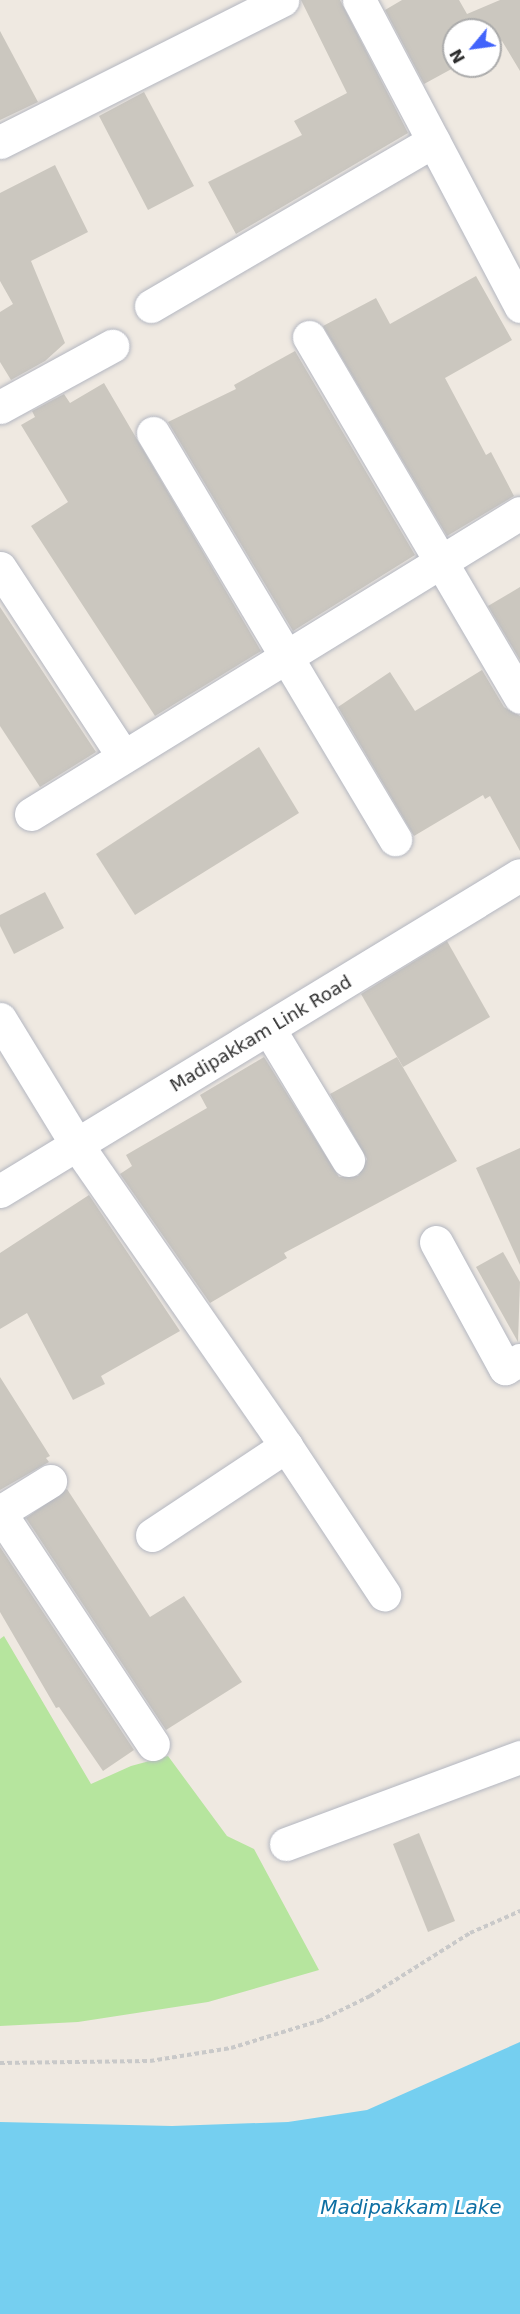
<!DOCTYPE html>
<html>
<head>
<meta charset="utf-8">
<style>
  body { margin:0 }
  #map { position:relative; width:520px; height:2314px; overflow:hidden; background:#efe9e1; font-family:"DejaVu Sans",sans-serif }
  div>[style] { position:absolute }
  .green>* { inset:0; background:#b6e59e }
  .water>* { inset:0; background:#75cff0 }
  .building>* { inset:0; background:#cbc7bf }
  .path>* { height:4px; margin-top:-2px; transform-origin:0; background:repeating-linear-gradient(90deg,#c9c9c9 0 4.5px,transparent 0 7.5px) }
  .roads { filter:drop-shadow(0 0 2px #b4b7c1) drop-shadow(0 0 2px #b4b7c1) }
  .street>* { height:33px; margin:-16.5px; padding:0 16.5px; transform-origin:16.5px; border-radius:16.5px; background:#fff }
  span { translate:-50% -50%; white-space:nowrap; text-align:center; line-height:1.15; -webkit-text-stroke:6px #fff; paint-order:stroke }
  .street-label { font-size:18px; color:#2e2e2e }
  .water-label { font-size:20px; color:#0d6fa3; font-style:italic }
  .north { position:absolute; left:442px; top:18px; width:60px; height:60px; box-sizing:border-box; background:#fff; border:2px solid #ababab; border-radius:50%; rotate:241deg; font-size:16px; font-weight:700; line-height:24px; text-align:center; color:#2e2e2e }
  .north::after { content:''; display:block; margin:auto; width:21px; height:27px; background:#4264fb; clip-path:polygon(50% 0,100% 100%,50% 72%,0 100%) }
</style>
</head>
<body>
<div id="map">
  <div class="green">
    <div style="clip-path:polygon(4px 1636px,91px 1784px,131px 1766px,168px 1756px,227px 1836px,254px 1849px,319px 1970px,208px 2002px,78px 2022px,0 2026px,0 1639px)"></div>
  </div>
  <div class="water">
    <div style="clip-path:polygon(520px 2042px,520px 2314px,0 2314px,0 2122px,172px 2126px,288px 2122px,367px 2110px)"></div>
  </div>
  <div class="building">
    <div style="clip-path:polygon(301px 0,340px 0,408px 133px,236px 234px,208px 182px,302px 135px,294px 121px,347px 93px)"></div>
    <div style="clip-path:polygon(402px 0,459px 0,467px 14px,500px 0,520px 0,520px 71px,502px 41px,490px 48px,490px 30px,454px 30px,454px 66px,457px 66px,424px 84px,385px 10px)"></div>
    <div style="clip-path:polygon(0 31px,38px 102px,0 120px)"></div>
    <div style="clip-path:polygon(144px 92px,194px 186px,148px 210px,99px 116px)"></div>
    <div style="clip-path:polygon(55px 165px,88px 232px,31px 261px,65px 343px,45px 361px,11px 380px,0 362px,0 312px,13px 304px,0 281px,0 193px)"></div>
    <div style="clip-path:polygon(476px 276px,512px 340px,445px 378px,486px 455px,491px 452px,514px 496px,447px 536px,323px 326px,376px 298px,390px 324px)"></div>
    <div style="clip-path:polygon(295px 351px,415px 555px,293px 631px,168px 422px,236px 389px,234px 385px)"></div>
    <div style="clip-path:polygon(104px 383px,261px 651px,155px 716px,31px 526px,68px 502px,21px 425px,35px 417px,32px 411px,64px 394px,70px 403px)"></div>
    <div style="clip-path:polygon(520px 587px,520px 660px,488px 606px)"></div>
    <div style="clip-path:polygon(0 607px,96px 752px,40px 787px,0 726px)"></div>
    <div style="clip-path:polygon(482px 670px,504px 707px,520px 716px,520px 851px,490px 796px,485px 799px,483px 795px,414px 836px,338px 707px,390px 672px,415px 711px)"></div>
    <div style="clip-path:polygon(259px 747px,299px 813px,135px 915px,96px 854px)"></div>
    <div style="clip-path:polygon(45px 892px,64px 928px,14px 954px,0 926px,0 915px)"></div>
    <div style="clip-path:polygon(447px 941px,490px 1017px,403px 1067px,361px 994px)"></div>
    <div style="clip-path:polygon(264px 1057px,339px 1177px,358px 1176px,367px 1159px,330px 1094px,397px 1057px,457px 1161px,284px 1253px,287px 1258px,210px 1303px,120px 1174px,132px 1166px,126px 1155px,207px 1108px,200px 1095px)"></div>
    <div style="clip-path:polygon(520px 1148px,520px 1265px,476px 1168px)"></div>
    <div style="clip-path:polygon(89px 1195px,180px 1331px,101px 1376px,105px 1384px,73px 1400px,27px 1313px,0 1329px,0 1253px)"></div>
    <div style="clip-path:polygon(503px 1252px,520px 1282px,518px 1342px,476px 1267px)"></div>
    <div style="clip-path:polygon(0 1377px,50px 1456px,46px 1458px,49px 1462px,0 1490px)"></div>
    <div style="clip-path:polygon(67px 1489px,150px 1617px,184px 1596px,242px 1682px,166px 1730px,26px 1518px)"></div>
    <div style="clip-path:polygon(0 1547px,134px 1750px,103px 1771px,59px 1707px,56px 1708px,0 1612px)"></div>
    <div style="clip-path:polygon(419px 1833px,455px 1921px,428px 1932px,393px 1844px)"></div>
  </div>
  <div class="path">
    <div style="left:0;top:2063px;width:150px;rotate:-0.8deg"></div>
    <div style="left:150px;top:2061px;width:82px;rotate:-9.1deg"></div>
    <div style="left:231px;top:2048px;width:92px;rotate:-17.1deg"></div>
    <div style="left:319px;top:2021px;width:57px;rotate:-26.1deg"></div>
    <div style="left:370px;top:1996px;width:118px;rotate:-32.2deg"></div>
    <div style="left:470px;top:1933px;width:55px;rotate:-23.7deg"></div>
  </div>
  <div class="roads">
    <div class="street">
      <div style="left:359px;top:0;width:346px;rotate:62.2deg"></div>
      <div style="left:0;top:142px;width:316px;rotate:-26.7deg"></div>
      <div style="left:151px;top:306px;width:327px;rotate:-30.3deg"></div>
      <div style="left:309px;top:337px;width:417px;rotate:59.6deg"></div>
      <div style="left:0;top:407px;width:128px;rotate:-28.6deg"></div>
      <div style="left:153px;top:433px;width:473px;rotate:59.2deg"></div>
      <div style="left:0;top:568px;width:225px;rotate:56.8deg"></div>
      <div style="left:31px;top:814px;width:574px;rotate:-31.61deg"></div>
      <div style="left:0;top:1019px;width:148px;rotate:58.6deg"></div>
      <div style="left:77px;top:1145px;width:366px;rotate:55.2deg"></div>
      <div style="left:269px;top:1029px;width:153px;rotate:58.9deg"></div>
      <div style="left:0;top:1191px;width:608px;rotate:-31.29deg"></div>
      <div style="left:436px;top:1242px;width:144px;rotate:61.3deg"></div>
      <div style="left:505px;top:1368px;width:17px;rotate:-28deg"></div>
      <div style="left:0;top:1512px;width:59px;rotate:-31.8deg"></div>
      <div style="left:0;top:1513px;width:277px;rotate:56.5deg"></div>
      <div style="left:152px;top:1535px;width:161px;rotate:-33.6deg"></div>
      <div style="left:286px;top:1446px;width:178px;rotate:56.5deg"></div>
      <div style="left:286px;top:1844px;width:250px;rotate:-20.4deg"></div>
    </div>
  </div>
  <div class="street-label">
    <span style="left:261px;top:1034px;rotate:-31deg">Madipakkam Link Road</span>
  </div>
  <div class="water-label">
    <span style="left:411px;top:2207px">Madipakkam Lake</span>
  </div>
  <div class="north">N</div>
</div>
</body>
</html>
